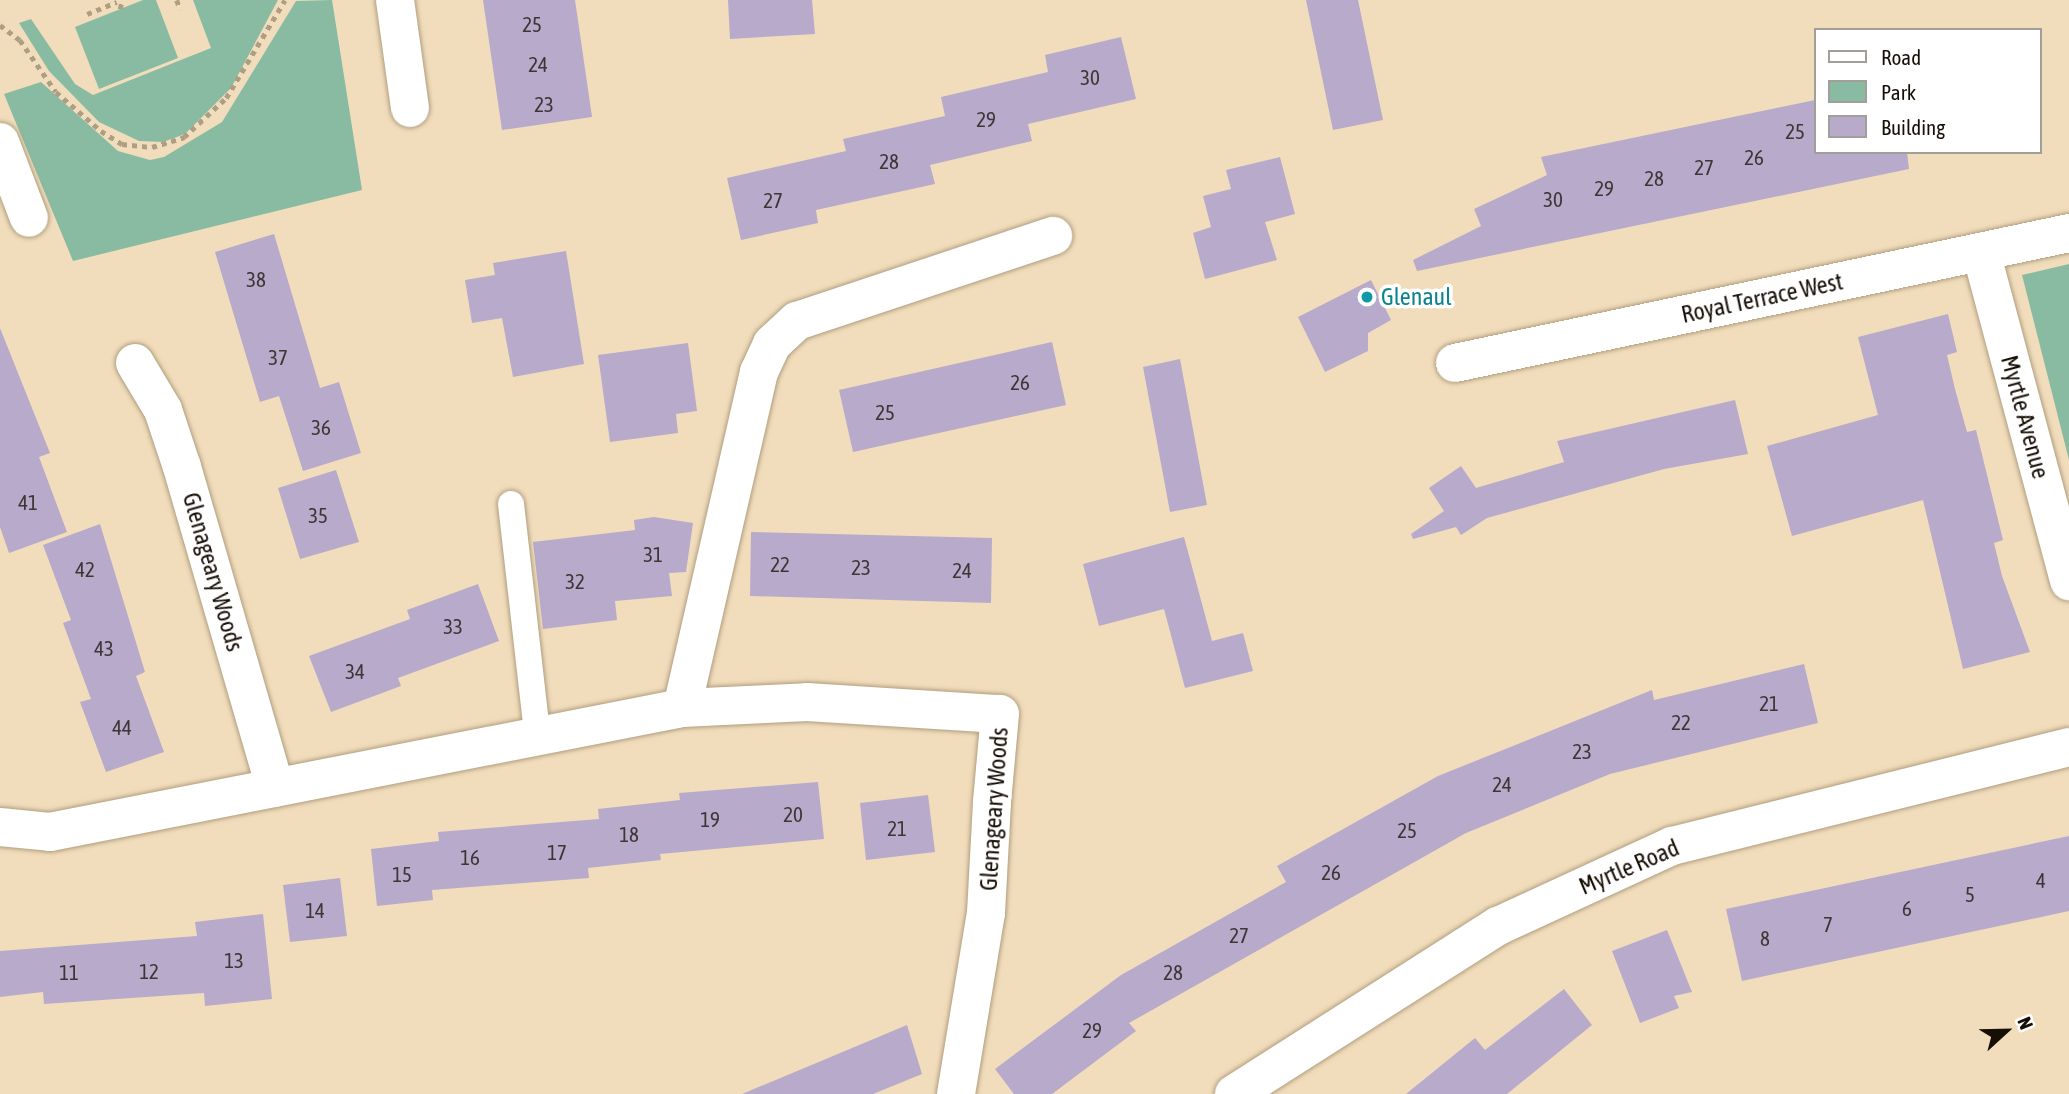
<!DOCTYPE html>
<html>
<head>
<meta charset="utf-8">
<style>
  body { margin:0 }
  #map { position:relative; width:2069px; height:1094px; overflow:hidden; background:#f1ddbc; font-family:"Asap Condensed",sans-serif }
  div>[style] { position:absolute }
  .green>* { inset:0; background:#89bba2 }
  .building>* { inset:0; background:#b7aacb }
  .path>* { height:4.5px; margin-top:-2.25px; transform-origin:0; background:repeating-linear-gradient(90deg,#ae9e84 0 5px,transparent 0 10px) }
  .roads { filter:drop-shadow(0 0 2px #b09e7f) drop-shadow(0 0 2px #b09e7f) }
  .service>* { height:26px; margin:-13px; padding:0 13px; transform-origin:13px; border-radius:13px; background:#fff }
  .pedestrian>* { height:38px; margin:-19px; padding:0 19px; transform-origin:19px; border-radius:19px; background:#fff }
  .minor>* { height:38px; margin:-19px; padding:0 19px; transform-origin:19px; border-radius:19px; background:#fff }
  .dots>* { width:19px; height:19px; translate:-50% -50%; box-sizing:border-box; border:4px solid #fff; border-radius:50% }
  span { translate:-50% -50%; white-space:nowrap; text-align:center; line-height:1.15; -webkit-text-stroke:7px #fff; paint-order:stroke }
  .number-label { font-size:21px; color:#3e3636 }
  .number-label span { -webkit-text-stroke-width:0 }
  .culture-label { font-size:24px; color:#0d838f }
  .left { translate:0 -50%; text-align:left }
  .street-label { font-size:24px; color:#160f05 }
  .legend { position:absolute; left:1814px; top:28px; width:228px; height:126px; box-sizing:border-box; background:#fff; border:2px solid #a29f9b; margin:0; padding:9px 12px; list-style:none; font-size:21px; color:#160f05 }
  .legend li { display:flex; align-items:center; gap:14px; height:35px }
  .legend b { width:35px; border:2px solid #a29f9b }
  .north { position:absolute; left:1971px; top:996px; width:70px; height:70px; -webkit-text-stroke:5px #fff; paint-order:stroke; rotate:68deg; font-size:19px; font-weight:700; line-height:28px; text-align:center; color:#160f05 }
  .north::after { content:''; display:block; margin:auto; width:24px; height:32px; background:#160f05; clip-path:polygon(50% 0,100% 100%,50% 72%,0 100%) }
</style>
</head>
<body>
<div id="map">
  <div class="green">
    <div style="clip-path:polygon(143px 0,156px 0,178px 58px,99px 89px,75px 27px)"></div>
    <div style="clip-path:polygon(193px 0,278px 0,231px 88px,185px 134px,163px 142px,139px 141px,99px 122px,49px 71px,19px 23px,31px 19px,75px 84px,93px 95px,211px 48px)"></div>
    <div style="clip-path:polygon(332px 0,362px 190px,73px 261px,4px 94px,41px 82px,118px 151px,150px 160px,164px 157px,222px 122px,296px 1px)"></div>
    <div style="clip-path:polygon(2069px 264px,2069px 460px,2022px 275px)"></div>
  </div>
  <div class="building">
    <div style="clip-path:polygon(483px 0,575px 0,592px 117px,502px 130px)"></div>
    <div style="clip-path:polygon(728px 0,812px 0,815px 34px,730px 39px)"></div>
    <div style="clip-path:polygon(1306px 0,1358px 0,1383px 120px,1333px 130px)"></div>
    <div style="clip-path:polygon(1121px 37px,1136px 99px,1028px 124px,1032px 141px,930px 165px,935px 184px,816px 210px,818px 223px,741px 240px,727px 178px,846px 151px,843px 139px,945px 116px,941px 97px,1048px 72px,1045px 55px)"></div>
    <div style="clip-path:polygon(1815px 100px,1815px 152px,1907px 152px,1909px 169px,1417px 271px,1413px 260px,1481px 226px,1474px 209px,1547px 175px,1541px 157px)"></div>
    <div style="clip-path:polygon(1280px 157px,1295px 214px,1265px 222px,1277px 260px,1205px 279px,1193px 233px,1211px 227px,1203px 196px,1231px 189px,1226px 170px)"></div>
    <div style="clip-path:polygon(274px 234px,320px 388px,339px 382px,361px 453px,303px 471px,279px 396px,260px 402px,215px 252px)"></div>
    <div style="clip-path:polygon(566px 251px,584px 364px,513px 377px,502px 318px,472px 323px,465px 280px,495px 275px,493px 263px)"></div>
    <div style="clip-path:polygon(1371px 280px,1391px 320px,1368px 333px,1368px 351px,1325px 372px,1298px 317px)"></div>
    <div style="clip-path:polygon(1948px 314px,1957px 352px,1947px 355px,1955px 389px,1967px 432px,1976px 430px,2003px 540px,1994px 543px,2002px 576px,2030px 652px,1963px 669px,1923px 500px,1792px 536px,1767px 446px,1878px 415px,1858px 337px)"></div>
    <div style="clip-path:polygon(0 328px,50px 453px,39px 457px,67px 532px,9px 553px,0 527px)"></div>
    <div style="clip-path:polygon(1052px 342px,1066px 405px,853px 452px,839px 390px)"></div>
    <div style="clip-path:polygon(688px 343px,697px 411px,676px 414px,678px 433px,610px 442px,598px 355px)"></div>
    <div style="clip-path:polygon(1180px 359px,1207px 505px,1170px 512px,1143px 367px)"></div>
    <div style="clip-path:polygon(1735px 400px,1748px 454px,1664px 469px,1487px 518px,1461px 535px,1456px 527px,1413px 539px,1411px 534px,1444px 511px,1429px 488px,1461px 466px,1476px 488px,1564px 462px,1557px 441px)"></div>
    <div style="clip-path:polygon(336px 470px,359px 542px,300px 559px,278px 488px)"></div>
    <div style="clip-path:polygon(654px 517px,693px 523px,686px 572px,669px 573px,672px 596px,615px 601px,617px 620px,543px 629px,533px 542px,635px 530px,634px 520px)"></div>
    <div style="clip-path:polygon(100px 524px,145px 672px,136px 676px,164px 752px,106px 772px,80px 702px,91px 699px,63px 623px,71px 620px,43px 545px)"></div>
    <div style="clip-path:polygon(751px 532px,992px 538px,991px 603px,750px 596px)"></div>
    <div style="clip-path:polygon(1184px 537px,1212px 641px,1243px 633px,1253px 671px,1185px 688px,1164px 609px,1099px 626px,1083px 564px)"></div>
    <div style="clip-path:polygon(478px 584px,499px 641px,398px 678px,401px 686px,331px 712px,309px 656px,410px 619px,407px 610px)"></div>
    <div style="clip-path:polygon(1804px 664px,1818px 723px,1610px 774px,1466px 833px,1129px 1023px,1136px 1031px,1052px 1094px,1014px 1094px,995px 1069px,1121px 975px,1286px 882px,1277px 866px,1438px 776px,1652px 690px,1654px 700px)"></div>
    <div style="clip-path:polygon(818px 782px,824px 839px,660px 854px,661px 860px,588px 868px,589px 878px,432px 890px,433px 900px,377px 906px,371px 849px,439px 841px,438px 832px,599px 819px,598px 809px,680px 800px,679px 793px)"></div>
    <div style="clip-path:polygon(928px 795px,935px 852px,866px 860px,860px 803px)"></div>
    <div style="clip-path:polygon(2069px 836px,2069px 911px,1742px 981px,1726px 909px)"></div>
    <div style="clip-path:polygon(340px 878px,347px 936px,290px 942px,283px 885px)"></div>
    <div style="clip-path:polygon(263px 914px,272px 999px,205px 1006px,204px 993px,44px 1004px,43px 992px,0 997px,0 951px,197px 936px,195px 922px)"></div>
    <div style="clip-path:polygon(1667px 930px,1692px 992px,1674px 996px,1679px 1008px,1640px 1023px,1612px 951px)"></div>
    <div style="clip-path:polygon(1564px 989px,1592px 1025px,1507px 1094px,1406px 1094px,1475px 1038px,1485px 1050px)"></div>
    <div style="clip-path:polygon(907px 1025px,922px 1074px,873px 1094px,742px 1094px)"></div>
  </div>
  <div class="path">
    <div style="left:177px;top:0;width:10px;rotate:73deg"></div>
    <div style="left:120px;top:9px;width:9px;rotate:-77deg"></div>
    <div style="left:87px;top:14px;width:32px;rotate:-22deg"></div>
    <div style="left:0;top:25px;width:25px;rotate:37deg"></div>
    <div style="left:20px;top:40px;width:63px;rotate:55.3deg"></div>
    <div style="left:56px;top:92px;width:60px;rotate:40.9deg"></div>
    <div style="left:101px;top:131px;width:25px;rotate:32deg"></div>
    <div style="left:122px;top:144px;width:30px;rotate:6deg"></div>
    <div style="left:152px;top:147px;width:34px;rotate:-17deg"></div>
    <div style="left:184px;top:137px;width:57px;rotate:-42.9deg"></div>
    <div style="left:226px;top:98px;width:114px;rotate:-59deg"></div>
  </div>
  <div class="roads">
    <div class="service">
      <div style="left:511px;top:504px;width:230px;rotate:83.5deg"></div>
    </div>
    <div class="pedestrian">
      <div style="left:956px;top:1094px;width:183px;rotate:-80.6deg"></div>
      <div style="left:986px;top:913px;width:111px;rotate:-86.9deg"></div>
    </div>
    <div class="minor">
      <div style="left:395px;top:0;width:109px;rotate:82.1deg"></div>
      <div style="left:0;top:142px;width:81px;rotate:69.1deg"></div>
      <div style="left:1981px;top:252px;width:341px;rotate:75deg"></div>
      <div style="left:135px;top:363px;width:55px;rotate:59.2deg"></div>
      <div style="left:163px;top:410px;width:60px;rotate:71.6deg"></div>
      <div style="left:182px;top:467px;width:334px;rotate:73.8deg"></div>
      <div style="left:1455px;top:363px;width:628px;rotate:-11.95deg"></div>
      <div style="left:682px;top:708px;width:345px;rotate:-77.1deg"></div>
      <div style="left:759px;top:372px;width:31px;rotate:-65deg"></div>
      <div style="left:772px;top:344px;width:34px;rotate:-43deg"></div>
      <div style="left:797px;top:321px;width:270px;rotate:-18.4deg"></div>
      <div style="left:0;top:827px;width:50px;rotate:5.7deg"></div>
      <div style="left:50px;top:832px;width:644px;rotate:-11.1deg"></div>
      <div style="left:682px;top:708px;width:125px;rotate:-2.7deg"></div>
      <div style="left:807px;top:702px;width:193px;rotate:3.6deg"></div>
      <div style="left:1000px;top:714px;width:88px;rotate:95.2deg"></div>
      <div style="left:1234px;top:1094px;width:313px;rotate:-32.5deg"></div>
      <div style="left:1498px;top:926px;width:192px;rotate:-24.7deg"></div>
      <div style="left:1672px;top:846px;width:409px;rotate:-14deg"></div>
    </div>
  </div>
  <div class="dots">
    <div style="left:1367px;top:297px;background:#0f9aa8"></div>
  </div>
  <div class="number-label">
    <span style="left:532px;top:24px">25</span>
    <span style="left:538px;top:64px">24</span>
    <span style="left:1090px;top:77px">30</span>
    <span style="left:544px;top:104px">23</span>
    <span style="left:986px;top:119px">29</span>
    <span style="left:1795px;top:131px">25</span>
    <span style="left:1754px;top:157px">26</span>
    <span style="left:889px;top:161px">28</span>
    <span style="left:1704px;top:167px">27</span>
    <span style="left:1654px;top:178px">28</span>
    <span style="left:1604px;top:188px">29</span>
    <span style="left:1553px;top:199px">30</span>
    <span style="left:773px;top:200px">27</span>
    <span style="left:256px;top:279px">38</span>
    <span style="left:278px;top:357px">37</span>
    <span style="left:1020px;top:382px">26</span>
    <span style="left:885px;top:412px">25</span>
    <span style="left:321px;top:427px">36</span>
    <span style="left:28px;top:502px">41</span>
    <span style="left:318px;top:515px">35</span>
    <span style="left:653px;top:554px">31</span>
    <span style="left:780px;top:564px">22</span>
    <span style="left:861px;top:567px">23</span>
    <span style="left:85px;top:569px">42</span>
    <span style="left:962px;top:570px">24</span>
    <span style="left:575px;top:581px">32</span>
    <span style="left:453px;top:626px">33</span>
    <span style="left:104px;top:648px">43</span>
    <span style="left:355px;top:671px">34</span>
    <span style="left:1769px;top:703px">21</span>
    <span style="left:1681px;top:722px">22</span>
    <span style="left:122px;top:727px">44</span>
    <span style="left:1582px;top:751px">23</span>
    <span style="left:1502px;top:784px">24</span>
    <span style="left:793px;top:814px">20</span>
    <span style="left:710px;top:819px">19</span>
    <span style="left:897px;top:828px">21</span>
    <span style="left:1407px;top:830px">25</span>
    <span style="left:629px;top:834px">18</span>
    <span style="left:557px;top:852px">17</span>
    <span style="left:470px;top:857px">16</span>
    <span style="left:1331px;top:872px">26</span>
    <span style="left:402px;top:874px">15</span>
    <span style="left:2041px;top:880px">4</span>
    <span style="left:1970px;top:894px">5</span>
    <span style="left:1907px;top:908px">6</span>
    <span style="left:315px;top:910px">14</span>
    <span style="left:1828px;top:924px">7</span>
    <span style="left:1239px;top:935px">27</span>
    <span style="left:1765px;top:938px">8</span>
    <span style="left:234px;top:960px">13</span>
    <span style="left:149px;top:971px">12</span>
    <span style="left:69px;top:972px">11</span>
    <span style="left:1173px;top:972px">28</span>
    <span style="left:1092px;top:1030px">29</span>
  </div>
  <div class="culture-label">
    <span class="left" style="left:1381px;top:297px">Glenaul</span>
  </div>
  <div class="street-label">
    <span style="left:1762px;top:298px;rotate:-12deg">Royal Terrace West</span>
    <span style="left:2025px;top:417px;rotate:75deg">Myrtle Avenue</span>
    <span style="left:213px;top:572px;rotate:74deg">Glenageary Woods</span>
    <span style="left:994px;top:809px;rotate:-86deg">Glenageary Woods</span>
    <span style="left:1629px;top:867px;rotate:-23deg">Myrtle Road</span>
  </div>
  <ul class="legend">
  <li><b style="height:9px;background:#fff"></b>Road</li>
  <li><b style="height:19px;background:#89bba2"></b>Park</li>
  <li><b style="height:19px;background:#b7aacb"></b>Building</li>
  </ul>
  <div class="north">N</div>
</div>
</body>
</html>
